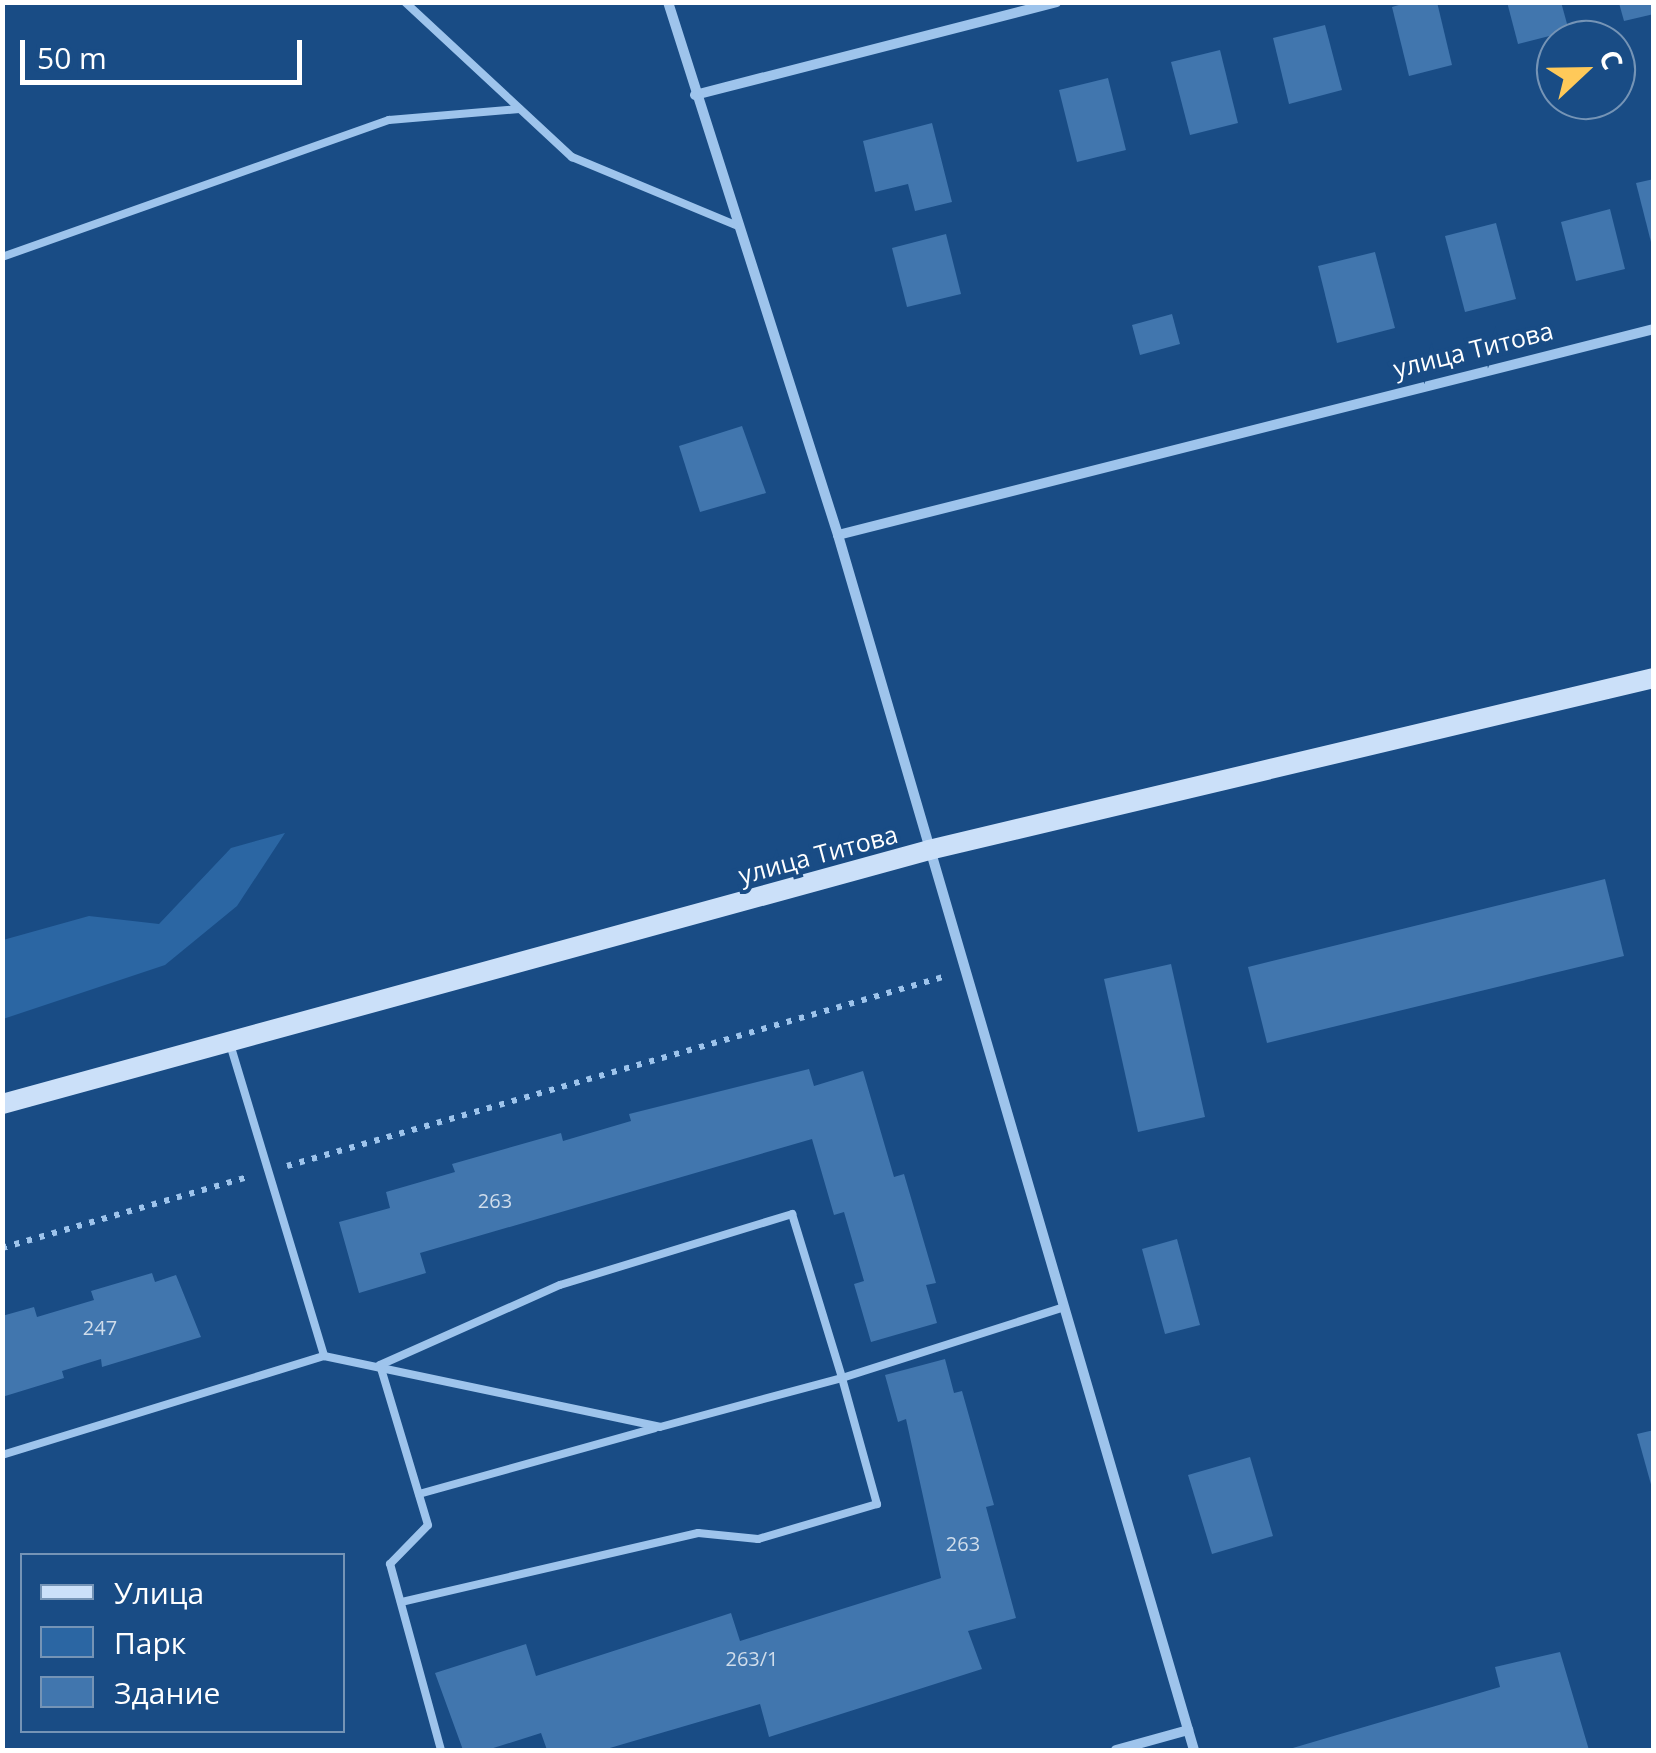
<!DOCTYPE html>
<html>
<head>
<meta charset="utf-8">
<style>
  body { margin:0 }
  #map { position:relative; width:1656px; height:1753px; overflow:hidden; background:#194c85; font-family:"Open Sans",sans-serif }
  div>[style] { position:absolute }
  .green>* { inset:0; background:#2b66a3 }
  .building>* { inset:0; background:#4176ae }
  .path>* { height:6px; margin-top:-3px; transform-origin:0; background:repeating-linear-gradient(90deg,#9ec4ec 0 5px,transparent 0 13px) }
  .lane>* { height:8px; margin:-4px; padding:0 4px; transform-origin:4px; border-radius:4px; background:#9ec4ec }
  .street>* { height:10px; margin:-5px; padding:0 5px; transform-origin:5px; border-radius:5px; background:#9ec4ec }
  .secondary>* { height:20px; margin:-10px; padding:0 10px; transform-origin:10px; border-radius:10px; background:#cbe0f9 }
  span { translate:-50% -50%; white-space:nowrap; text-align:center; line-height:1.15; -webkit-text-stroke:8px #194c85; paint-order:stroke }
  .number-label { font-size:20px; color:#d0ddeb }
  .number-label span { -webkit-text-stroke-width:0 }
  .street-label { font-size:25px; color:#fff }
  .frame { position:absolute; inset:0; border:5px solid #fff; pointer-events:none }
  .legend { position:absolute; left:20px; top:1553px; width:325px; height:180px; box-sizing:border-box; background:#194c85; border:2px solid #7594b6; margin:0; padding:12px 18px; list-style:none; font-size:30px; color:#fff }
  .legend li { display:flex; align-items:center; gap:20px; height:50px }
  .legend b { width:50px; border:2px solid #7594b6 }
  .north { position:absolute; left:1536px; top:20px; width:100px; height:100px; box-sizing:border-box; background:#194c85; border:2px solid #7594b6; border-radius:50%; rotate:68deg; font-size:28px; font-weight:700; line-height:40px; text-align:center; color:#fff }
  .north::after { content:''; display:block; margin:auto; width:35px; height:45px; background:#ffc959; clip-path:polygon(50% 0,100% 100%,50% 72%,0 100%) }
  .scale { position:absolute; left:20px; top:40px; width:282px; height:45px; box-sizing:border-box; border:5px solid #fff; border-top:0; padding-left:12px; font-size:30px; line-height:35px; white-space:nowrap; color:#fff; -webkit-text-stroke:8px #194c85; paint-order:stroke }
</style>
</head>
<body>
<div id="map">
  <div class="green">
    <div style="clip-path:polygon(285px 833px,237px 906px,165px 965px,3px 1019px,3px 940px,89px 916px,159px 924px,231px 848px)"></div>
  </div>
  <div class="building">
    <div style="clip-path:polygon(1409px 2px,1437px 2px,1452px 65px,1409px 76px,1392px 7px)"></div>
    <div style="clip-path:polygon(1507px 2px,1561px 2px,1569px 31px,1518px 44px)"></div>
    <div style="clip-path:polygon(1619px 3px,1654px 3px,1654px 14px,1624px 21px)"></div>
    <div style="clip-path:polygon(1325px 25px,1342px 90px,1289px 104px,1273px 38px)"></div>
    <div style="clip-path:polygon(1220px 50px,1238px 123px,1190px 135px,1171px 62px)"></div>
    <div style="clip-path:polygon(1108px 78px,1126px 150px,1077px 162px,1059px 90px)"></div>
    <div style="clip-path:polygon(932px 123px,952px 202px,915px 211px,908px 184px,875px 192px,863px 141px)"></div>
    <div style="clip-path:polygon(1654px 179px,1654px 246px,1652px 246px,1636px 183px)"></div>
    <div style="clip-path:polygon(1610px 209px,1625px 269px,1576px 281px,1561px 222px)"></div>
    <div style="clip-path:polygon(1496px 223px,1516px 299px,1465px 312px,1445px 236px)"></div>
    <div style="clip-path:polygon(946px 234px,961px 294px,907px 307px,892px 248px)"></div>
    <div style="clip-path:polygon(1375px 252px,1395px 328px,1337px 343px,1318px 266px)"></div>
    <div style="clip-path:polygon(1172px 314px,1180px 344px,1140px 355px,1132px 325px)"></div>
    <div style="clip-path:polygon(742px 426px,766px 493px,700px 512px,679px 446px)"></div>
    <div style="clip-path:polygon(1605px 879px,1624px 956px,1267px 1043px,1248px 967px)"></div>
    <div style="clip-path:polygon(1171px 964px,1205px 1117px,1138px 1132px,1104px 979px)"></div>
    <div style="clip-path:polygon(809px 1069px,814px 1086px,863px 1071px,894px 1177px,904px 1174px,936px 1283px,926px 1285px,937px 1323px,871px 1342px,854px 1284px,864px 1281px,844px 1212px,834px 1215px,812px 1139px,420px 1253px,426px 1273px,359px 1293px,339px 1222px,390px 1208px,386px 1192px,455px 1172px,452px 1164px,561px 1133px,563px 1141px,631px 1121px,629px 1114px)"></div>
    <div style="clip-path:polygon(1177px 1239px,1200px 1325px,1165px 1334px,1142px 1249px)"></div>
    <div style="clip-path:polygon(152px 1273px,155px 1282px,176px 1275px,201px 1337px,102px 1367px,101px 1359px,62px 1371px,64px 1378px,2px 1397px,2px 1316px,34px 1307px,37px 1317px,94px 1300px,91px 1291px)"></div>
    <div style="clip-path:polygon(945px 1359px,954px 1393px,962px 1391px,994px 1505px,986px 1507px,1016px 1618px,968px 1631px,982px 1669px,769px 1737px,760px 1704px,603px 1750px,547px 1750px,541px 1733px,487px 1750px,463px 1750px,435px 1673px,526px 1644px,536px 1676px,731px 1613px,740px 1641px,941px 1578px,906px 1419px,898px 1422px,885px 1375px)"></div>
    <div style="clip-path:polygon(1654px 1430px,1654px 1488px,1652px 1488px,1637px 1434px)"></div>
    <div style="clip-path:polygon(1250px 1457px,1273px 1536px,1212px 1554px,1188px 1475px)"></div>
    <div style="clip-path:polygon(1560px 1652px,1589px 1750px,1286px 1750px,1500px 1687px,1495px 1667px)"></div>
  </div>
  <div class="path">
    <div style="left:287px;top:1166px;width:683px;rotate:-16.07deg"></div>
    <div style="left:2px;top:1248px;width:259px;rotate:-16.1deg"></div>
  </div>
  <div class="lane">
    <div style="left:405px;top:2px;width:228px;rotate:42.9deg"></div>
    <div style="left:572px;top:157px;width:180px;rotate:22.6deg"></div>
    <div style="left:2px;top:257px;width:411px;rotate:-19.5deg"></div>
    <div style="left:389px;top:120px;width:131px;rotate:-4.8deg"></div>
    <div style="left:230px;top:1044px;width:326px;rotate:73.2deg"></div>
    <div style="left:2px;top:1455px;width:337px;rotate:-17.1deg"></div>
    <div style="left:324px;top:1356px;width:343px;rotate:11.9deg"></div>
    <div style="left:660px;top:1427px;width:188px;rotate:-15.1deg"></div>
    <div style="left:842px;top:1378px;width:131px;rotate:74.5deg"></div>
    <div style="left:877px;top:1504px;width:124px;rotate:163.6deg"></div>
    <div style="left:758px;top:1539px;width:60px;rotate:-174.3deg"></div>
    <div style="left:698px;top:1533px;width:305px;rotate:166.9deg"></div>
    <div style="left:419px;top:1494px;width:245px;rotate:-15.6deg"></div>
    <div style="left:441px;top:1750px;width:193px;rotate:-105.3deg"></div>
    <div style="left:390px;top:1564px;width:54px;rotate:-45.7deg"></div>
    <div style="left:428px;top:1525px;width:167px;rotate:-106.7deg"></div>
    <div style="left:380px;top:1365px;width:197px;rotate:-24deg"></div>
    <div style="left:560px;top:1285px;width:243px;rotate:-17deg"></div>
    <div style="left:792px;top:1214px;width:171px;rotate:73deg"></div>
    <div style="left:842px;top:1378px;width:233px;rotate:-17.7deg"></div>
  </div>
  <div class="street">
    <div style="left:668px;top:2px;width:559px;rotate:72.31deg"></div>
    <div style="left:838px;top:535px;width:1266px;rotate:73.67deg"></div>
    <div style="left:695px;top:95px;width:373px;rotate:-14.4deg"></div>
    <div style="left:838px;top:535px;width:842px;rotate:-14.17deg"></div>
    <div style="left:1116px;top:1750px;width:75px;rotate:-15.5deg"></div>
  </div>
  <div class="secondary">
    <div style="left:2px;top:1104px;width:961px;rotate:-15.32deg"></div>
    <div style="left:929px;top:850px;width:745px;rotate:-13.35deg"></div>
  </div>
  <div class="number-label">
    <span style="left:495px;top:1200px">263</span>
    <span style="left:100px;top:1327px">247</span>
    <span style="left:963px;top:1543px">263</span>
    <span style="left:752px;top:1658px">263/1</span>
  </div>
  <div class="street-label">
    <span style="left:1473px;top:349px;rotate:-14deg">улица Титова</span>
    <span style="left:818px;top:854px;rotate:-15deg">улица Титова</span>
  </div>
  <div class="frame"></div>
  <ul class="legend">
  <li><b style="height:12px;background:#cbe0f9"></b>Улица</li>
  <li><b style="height:28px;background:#2b66a3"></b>Парк</li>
  <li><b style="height:28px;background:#4176ae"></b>Здание</li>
  </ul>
  <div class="north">С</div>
  <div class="scale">50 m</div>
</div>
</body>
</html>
